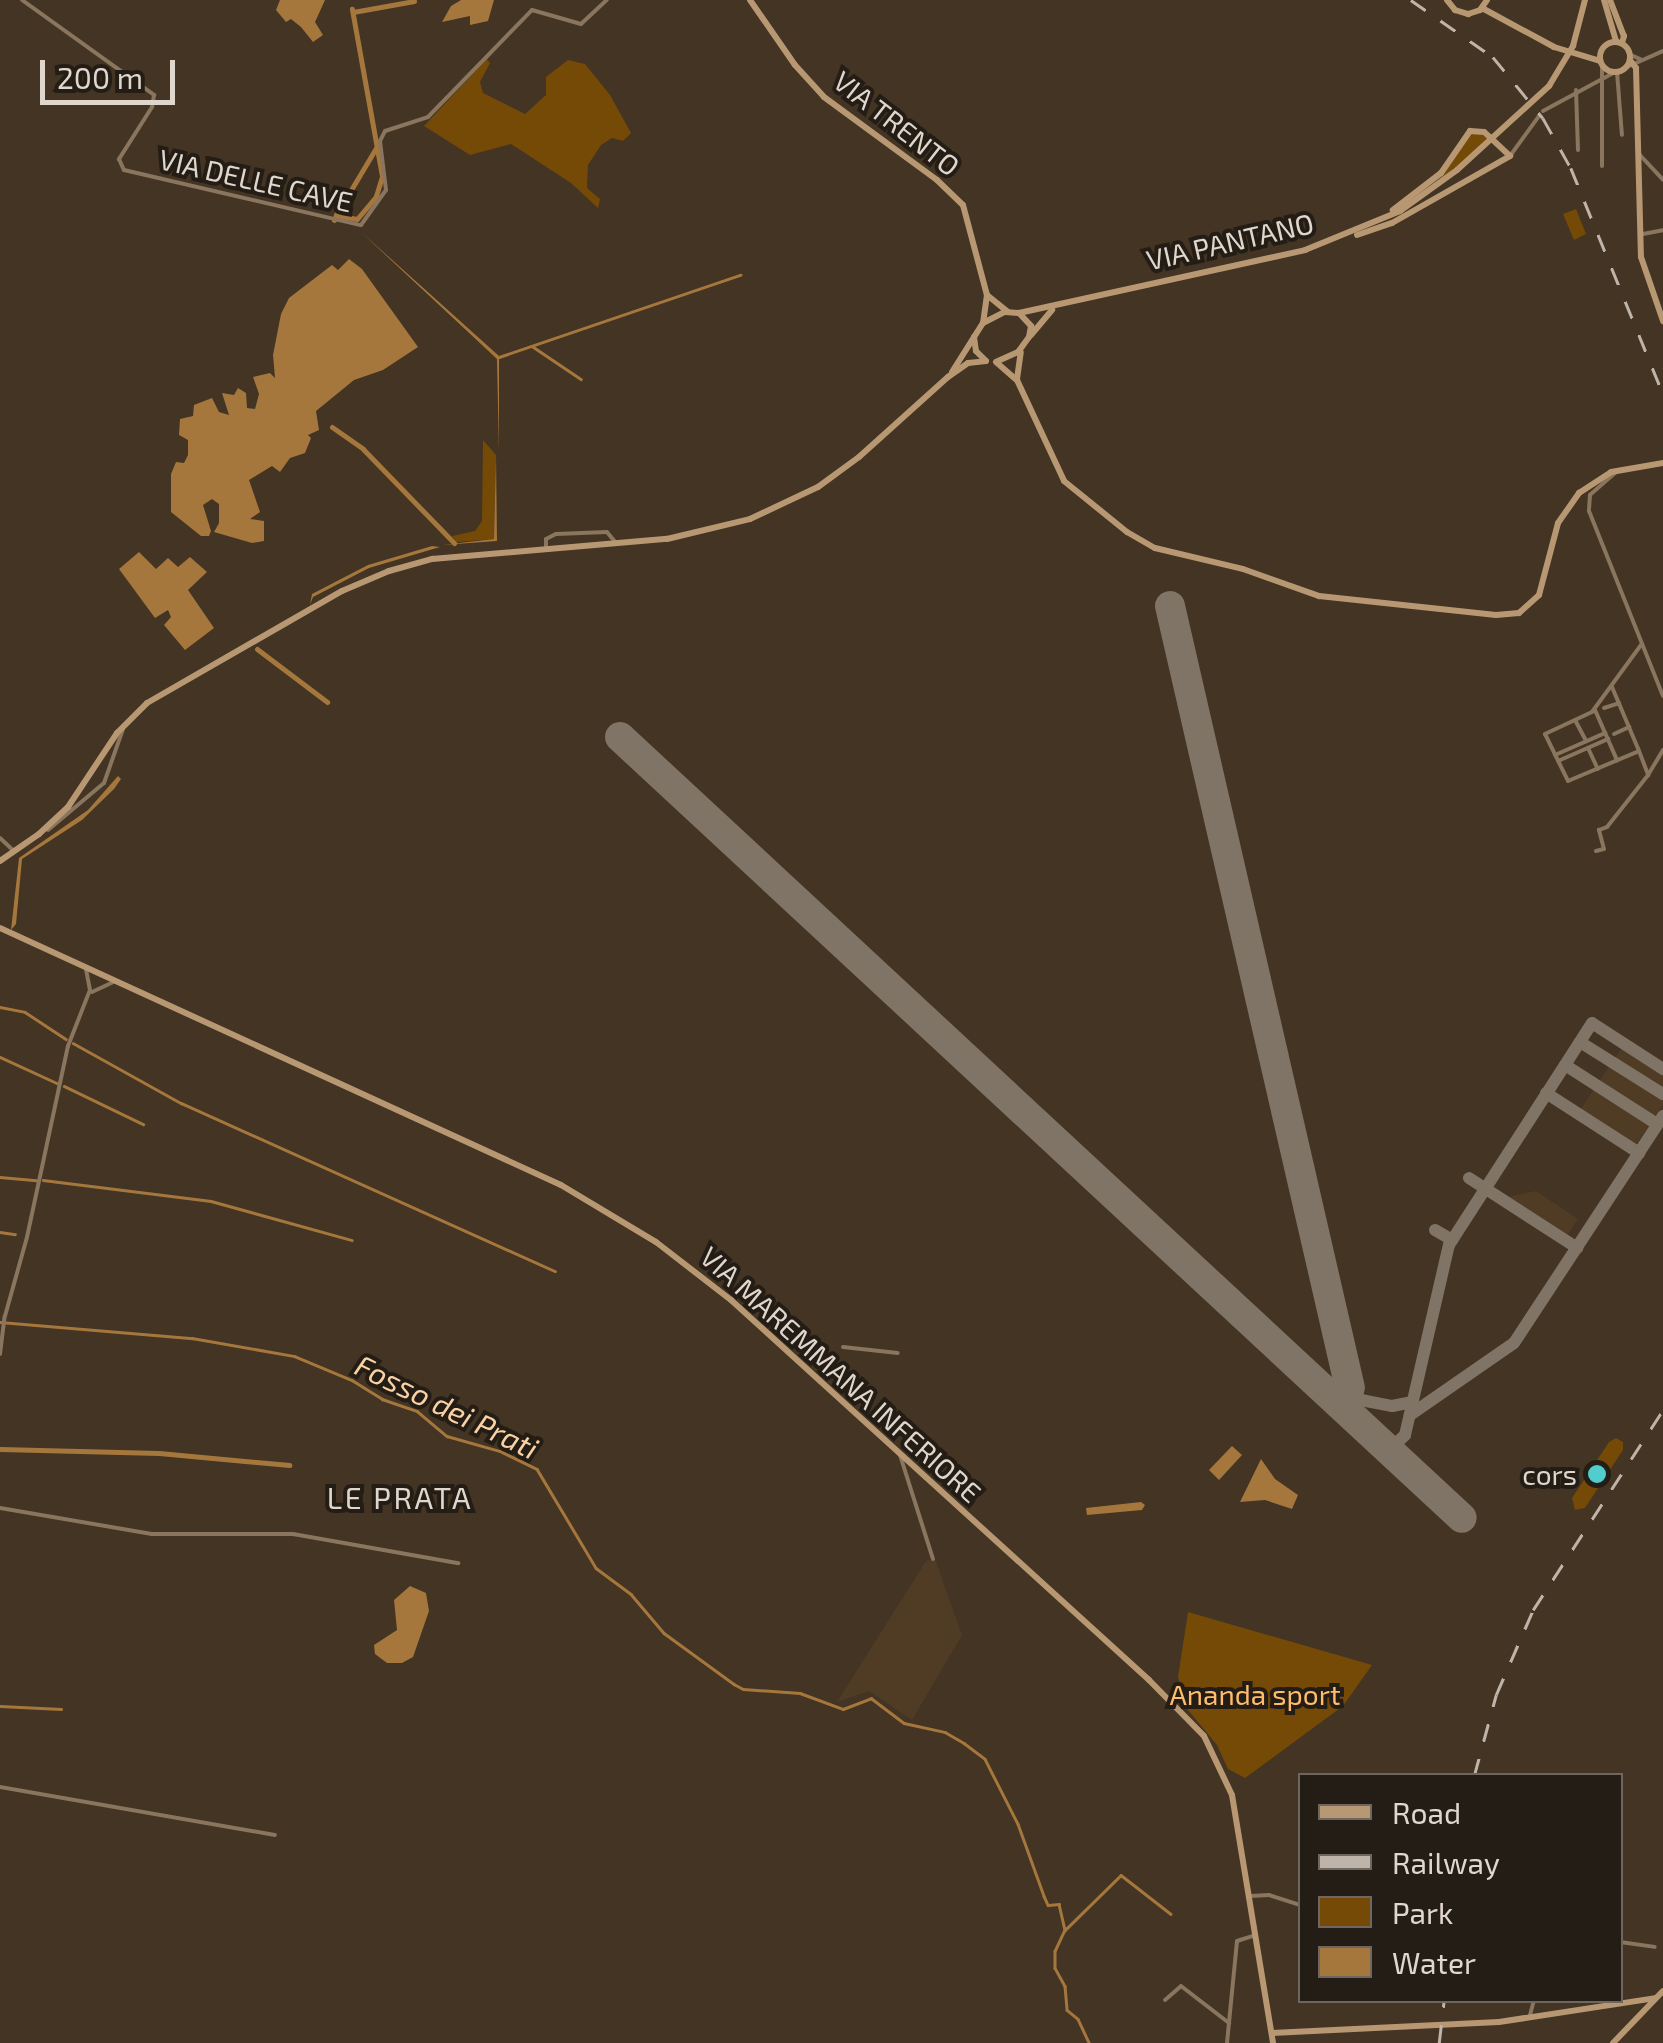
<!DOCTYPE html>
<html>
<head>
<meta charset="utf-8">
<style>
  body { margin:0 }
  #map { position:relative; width:1663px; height:2043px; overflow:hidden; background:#433423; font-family:"Exo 2",sans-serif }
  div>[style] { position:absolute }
  .built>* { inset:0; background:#503c25 }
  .green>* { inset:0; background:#744a06 }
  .water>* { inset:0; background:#a5773c }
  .stream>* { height:2.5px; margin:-1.25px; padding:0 1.25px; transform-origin:1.25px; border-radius:1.25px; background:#a5773c }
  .canal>* { height:5px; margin:-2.5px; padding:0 2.5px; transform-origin:2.5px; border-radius:2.5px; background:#a5773c }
  .taxiway>* { height:12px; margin:-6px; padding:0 6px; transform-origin:6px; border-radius:6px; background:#807466 }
  .runway>* { height:30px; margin:-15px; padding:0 15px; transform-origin:15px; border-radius:15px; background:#807466 }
  .street>* { height:4px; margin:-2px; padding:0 2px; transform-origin:2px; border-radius:2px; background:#8a755e }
  .secondary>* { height:6px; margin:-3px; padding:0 3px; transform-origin:3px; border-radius:3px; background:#b89872 }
  .secondary>.ring { margin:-3px; padding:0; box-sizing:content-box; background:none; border:6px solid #b89872; border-radius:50% }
  .rail>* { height:2.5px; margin-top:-1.25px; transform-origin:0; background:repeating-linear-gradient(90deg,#beb4a9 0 18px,transparent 0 36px) }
  .dots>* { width:28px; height:28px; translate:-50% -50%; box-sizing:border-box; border:5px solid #241d16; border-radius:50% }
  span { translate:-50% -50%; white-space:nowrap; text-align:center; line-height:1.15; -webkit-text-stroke:8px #241d16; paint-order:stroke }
  .street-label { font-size:28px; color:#dfd6cc }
  .poi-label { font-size:28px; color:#dfd6cc }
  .right { translate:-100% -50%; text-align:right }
  .park-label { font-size:28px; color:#ffbc6a }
  .water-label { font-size:30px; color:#f9d1a3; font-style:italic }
  .neighbourhood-label { font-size:30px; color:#dfd6cc; letter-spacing:2.5px }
  .legend { position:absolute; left:1298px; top:1773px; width:325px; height:230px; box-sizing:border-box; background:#241d16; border:2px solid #6f675f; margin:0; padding:12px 18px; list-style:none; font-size:30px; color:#dfd6cc }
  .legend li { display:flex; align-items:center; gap:20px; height:50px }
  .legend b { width:50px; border:2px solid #6f675f }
  .scale { position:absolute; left:40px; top:60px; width:135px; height:45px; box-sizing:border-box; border:5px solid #dfd6cc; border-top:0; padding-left:12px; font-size:30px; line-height:35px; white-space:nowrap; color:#dfd6cc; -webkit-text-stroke:8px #241d16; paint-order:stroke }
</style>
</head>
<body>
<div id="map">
  <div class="built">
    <div style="clip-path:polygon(1627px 1040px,1663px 1063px,1663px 1105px,1631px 1152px,1576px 1116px)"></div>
    <div style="clip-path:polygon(1536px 1191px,1578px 1219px,1562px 1243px,1502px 1204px,1507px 1197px)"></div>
    <div style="clip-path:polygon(935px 1559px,962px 1635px,912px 1720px,869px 1691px,837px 1702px,926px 1561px)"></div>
  </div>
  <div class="green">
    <div style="clip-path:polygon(487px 59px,490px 63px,480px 82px,483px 93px,525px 114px,546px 95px,546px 77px,568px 60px,585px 64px,610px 95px,631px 133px,623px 141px,612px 138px,601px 145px,588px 165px,587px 188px,600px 199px,598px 208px,571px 183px,511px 144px,470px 155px,424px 126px)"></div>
    <div style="clip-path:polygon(1468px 134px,1484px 134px,1490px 140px,1438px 181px)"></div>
    <div style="clip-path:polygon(1576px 209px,1586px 234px,1574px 240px,1563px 214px)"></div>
    <div style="clip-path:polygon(483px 440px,496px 455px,494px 539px,457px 542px,452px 536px,475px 531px,482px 521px)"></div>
    <div style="clip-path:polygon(1616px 1438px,1623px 1442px,1623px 1450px,1585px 1508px,1575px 1510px,1572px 1498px,1609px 1442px)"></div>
    <div style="clip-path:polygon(1188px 1612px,1372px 1665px,1343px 1706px,1245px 1778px,1228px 1769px,1217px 1745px,1188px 1710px,1178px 1677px)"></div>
  </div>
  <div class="water">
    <div style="clip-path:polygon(280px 0,325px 0,315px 22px,323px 35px,313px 42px,301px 27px,291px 19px,286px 22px,276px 10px)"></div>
    <div style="clip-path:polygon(461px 0,494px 0,488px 21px,470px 25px,470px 16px,442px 22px,451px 6px)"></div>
    <div style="clip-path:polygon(361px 232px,499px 356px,499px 451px,497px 359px)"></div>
    <div style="clip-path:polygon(349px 259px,362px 269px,418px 347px,383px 370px,354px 380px,316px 411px,319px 430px,308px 435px,311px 438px,305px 453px,290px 458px,280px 472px,272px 466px,249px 480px,260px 512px,250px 519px,264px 521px,264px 541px,252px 543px,214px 532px,219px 523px,219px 504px,212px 499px,203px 505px,211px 531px,209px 536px,201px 536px,171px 512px,171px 474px,176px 462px,184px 463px,188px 455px,188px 440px,179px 435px,180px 419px,193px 416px,194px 405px,212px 398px,219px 412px,229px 415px,222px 393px,234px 395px,238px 388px,246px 393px,247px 408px,255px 409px,259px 394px,253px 377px,270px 373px,275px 378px,273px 355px,281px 314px,289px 298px,332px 265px,338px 270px)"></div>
    <div style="clip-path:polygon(496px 455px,497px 541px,442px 545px,494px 539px)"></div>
    <div style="clip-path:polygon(432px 546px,440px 547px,369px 568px,313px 597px,310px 605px,312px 594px,368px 565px)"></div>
    <div style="clip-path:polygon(139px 552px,156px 569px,168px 558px,178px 567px,190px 557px,207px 572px,188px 590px,214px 628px,185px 650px,164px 625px,171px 617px,168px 610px,155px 618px,119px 569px)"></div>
    <div style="clip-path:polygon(118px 776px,121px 779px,114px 789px,82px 820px,22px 859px,16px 924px,11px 930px,19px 858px,88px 810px)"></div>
    <div style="clip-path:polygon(1232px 1446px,1242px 1455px,1219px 1480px,1209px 1470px)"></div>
    <div style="clip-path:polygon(1261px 1459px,1275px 1479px,1298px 1495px,1292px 1509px,1265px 1500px,1240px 1502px)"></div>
    <div style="clip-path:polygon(1141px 1502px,1145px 1505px,1142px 1510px,1087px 1515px,1086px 1508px)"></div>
    <div style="clip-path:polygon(410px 1586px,426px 1593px,429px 1611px,413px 1657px,402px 1663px,387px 1663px,375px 1654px,374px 1645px,397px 1630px,394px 1600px)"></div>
  </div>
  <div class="stream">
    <div style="left:532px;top:346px;width:59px;rotate:34deg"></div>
    <div style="left:499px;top:357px;width:255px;rotate:-18.8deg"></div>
    <div style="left:0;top:1007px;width:25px;rotate:11deg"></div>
    <div style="left:25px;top:1012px;width:49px;rotate:33.4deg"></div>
    <div style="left:73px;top:1043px;width:124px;rotate:29.1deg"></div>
    <div style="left:181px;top:1103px;width:410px;rotate:24.2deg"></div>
    <div style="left:0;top:1057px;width:65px;rotate:24.6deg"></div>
    <div style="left:64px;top:1086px;width:88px;rotate:25.7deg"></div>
    <div style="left:0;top:1177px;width:36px;rotate:5deg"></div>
    <div style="left:43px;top:1180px;width:169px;rotate:7.1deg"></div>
    <div style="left:211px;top:1201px;width:146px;rotate:15.5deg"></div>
    <div style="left:0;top:1232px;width:15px;rotate:8deg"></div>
    <div style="left:0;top:1322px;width:193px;rotate:4.8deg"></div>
    <div style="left:192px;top:1338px;width:104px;rotate:10deg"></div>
    <div style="left:294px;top:1356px;width:63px;rotate:22.5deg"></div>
    <div style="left:352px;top:1380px;width:36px;rotate:32deg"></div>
    <div style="left:382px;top:1399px;width:37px;rotate:19deg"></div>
    <div style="left:417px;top:1411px;width:39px;rotate:40deg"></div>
    <div style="left:447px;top:1436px;width:55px;rotate:15.8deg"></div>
    <div style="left:500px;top:1451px;width:41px;rotate:25.9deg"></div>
    <div style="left:537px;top:1469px;width:115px;rotate:59.2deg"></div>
    <div style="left:596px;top:1568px;width:44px;rotate:36.6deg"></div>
    <div style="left:631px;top:1594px;width:51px;rotate:49.8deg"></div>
    <div style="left:664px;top:1633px;width:87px;rotate:36.1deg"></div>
    <div style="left:734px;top:1684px;width:10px;rotate:29deg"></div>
    <div style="left:743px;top:1689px;width:57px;rotate:4deg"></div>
    <div style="left:800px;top:1693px;width:46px;rotate:20.4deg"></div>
    <div style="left:843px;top:1709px;width:30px;rotate:-21deg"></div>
    <div style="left:871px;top:1698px;width:41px;rotate:37.1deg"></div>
    <div style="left:904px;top:1723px;width:42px;rotate:12.4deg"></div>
    <div style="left:945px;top:1732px;width:22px;rotate:30deg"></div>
    <div style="left:964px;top:1743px;width:26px;rotate:37deg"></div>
    <div style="left:985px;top:1759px;width:73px;rotate:63.1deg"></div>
    <div style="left:1018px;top:1824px;width:77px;rotate:70.1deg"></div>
    <div style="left:1044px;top:1896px;width:10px;rotate:66deg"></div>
    <div style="left:1048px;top:1905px;width:11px;rotate:-5deg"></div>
    <div style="left:1059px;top:1904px;width:27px;rotate:77deg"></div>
    <div style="left:1065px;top:1930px;width:23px;rotate:115deg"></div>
    <div style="left:1055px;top:1951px;width:17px;rotate:90deg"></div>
    <div style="left:1055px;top:1968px;width:21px;rotate:61deg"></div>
    <div style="left:1065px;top:1986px;width:24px;rotate:85deg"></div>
    <div style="left:1067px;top:2010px;width:14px;rotate:39deg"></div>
    <div style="left:1078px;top:2019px;width:26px;rotate:65deg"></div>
    <div style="left:0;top:1706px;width:61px;rotate:2.8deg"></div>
    <div style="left:1065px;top:1930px;width:78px;rotate:-44.5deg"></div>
    <div style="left:1121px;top:1875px;width:63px;rotate:38deg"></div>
  </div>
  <div class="canal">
    <div style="left:353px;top:12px;width:62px;rotate:-10.2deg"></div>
    <div style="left:336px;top:215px;width:78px;rotate:-59.2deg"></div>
    <div style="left:334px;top:220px;width:5px;rotate:-68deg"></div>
    <div style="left:336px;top:215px;width:21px;rotate:11deg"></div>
    <div style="left:357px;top:219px;width:30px;rotate:-50deg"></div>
    <div style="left:376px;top:196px;width:21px;rotate:-73deg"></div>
    <div style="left:382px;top:176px;width:170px;rotate:-100.2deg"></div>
    <div style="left:332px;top:427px;width:38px;rotate:35deg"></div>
    <div style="left:363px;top:449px;width:131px;rotate:45.9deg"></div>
    <div style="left:257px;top:649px;width:88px;rotate:37.1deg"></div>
    <div style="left:0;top:1449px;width:159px;rotate:1.4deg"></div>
    <div style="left:159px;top:1453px;width:131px;rotate:5.3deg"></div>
  </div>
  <div class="taxiway">
    <div style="left:1580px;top:1042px;width:98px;rotate:32.1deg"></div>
    <div style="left:1565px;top:1065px;width:109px;rotate:32.7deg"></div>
    <div style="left:1546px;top:1093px;width:111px;rotate:32.8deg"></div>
    <div style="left:1469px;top:1178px;width:129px;rotate:32.9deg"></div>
    <div style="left:1435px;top:1230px;width:20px;rotate:30deg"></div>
    <div style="left:1350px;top:1388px;width:16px;rotate:47deg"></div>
    <div style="left:1361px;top:1400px;width:32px;rotate:11deg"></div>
    <div style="left:1392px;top:1406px;width:21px;rotate:-11deg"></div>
    <div style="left:1410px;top:1415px;width:126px;rotate:-34.7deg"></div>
    <div style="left:1514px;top:1343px;width:272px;rotate:-56.7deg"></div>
    <div style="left:1389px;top:1450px;width:22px;rotate:-43deg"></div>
    <div style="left:1405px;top:1435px;width:195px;rotate:-77deg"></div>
    <div style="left:1449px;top:1245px;width:264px;rotate:-57.2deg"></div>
    <div style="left:1592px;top:1023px;width:85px;rotate:32.9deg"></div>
  </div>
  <div class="runway">
    <div style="left:1170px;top:606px;width:802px;rotate:77.04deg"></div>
    <div style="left:620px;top:737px;width:1148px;rotate:42.85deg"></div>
  </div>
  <div class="street">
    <div style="left:22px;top:0;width:163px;rotate:35.7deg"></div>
    <div style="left:154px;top:95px;width:12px;rotate:99deg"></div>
    <div style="left:152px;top:107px;width:62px;rotate:122.4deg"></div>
    <div style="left:119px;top:159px;width:12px;rotate:66deg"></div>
    <div style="left:124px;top:170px;width:243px;rotate:13.1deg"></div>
    <div style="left:361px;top:225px;width:43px;rotate:-54.5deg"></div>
    <div style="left:386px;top:190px;width:49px;rotate:-97deg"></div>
    <div style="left:380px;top:141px;width:11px;rotate:-63deg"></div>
    <div style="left:385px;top:131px;width:45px;rotate:-18deg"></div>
    <div style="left:428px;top:117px;width:149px;rotate:-45.8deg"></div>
    <div style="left:532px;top:10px;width:51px;rotate:15.9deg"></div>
    <div style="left:581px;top:24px;width:35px;rotate:-43deg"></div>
    <div style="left:1631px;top:55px;width:10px;rotate:24deg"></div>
    <div style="left:1602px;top:64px;width:102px;rotate:90deg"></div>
    <div style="left:1627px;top:67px;width:39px;rotate:-24deg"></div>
    <div style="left:1617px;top:72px;width:63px;rotate:85.5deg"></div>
    <div style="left:1576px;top:90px;width:60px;rotate:88.1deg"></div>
    <div style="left:1543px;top:111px;width:82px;rotate:-28.4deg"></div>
    <div style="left:1639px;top:154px;width:35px;rotate:47deg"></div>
    <div style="left:1510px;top:156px;width:49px;rotate:-54.1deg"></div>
    <div style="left:1643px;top:234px;width:20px;rotate:-11deg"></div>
    <div style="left:1615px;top:473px;width:33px;rotate:139deg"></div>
    <div style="left:1590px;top:495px;width:16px;rotate:94deg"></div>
    <div style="left:1589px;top:511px;width:199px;rotate:68.2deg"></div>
    <div style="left:546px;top:549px;width:10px;rotate:-90deg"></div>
    <div style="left:546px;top:539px;width:11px;rotate:-27deg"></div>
    <div style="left:556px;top:534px;width:51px;rotate:-2.2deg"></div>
    <div style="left:607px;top:532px;width:14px;rotate:51deg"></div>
    <div style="left:1641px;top:645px;width:83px;rotate:126.2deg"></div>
    <div style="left:1592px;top:712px;width:52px;rotate:154.9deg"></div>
    <div style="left:1545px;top:734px;width:52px;rotate:63.9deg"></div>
    <div style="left:1568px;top:781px;width:77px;rotate:-22.9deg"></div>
    <div style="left:1639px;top:751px;width:26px;rotate:69deg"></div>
    <div style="left:1648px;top:775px;width:29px;rotate:-59deg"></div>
    <div style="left:1612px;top:687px;width:69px;rotate:67.1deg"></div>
    <div style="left:1604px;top:708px;width:16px;rotate:-18deg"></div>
    <div style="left:1595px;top:710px;width:55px;rotate:66.3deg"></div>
    <div style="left:1575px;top:720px;width:24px;rotate:62deg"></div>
    <div style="left:1614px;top:734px;width:17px;rotate:-25deg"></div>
    <div style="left:1588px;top:748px;width:23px;rotate:65deg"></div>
    <div style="left:1555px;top:755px;width:55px;rotate:-23.7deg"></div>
    <div style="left:1558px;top:761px;width:55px;rotate:-23.7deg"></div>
    <div style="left:48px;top:830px;width:73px;rotate:-40deg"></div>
    <div style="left:104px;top:783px;width:57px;rotate:-70.6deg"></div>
    <div style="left:0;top:838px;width:19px;rotate:43deg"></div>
    <div style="left:1596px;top:851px;width:8px;rotate:-14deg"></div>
    <div style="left:1604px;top:849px;width:20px;rotate:-105deg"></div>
    <div style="left:1599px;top:830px;width:9px;rotate:-21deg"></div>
    <div style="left:1607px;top:827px;width:66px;rotate:-51.7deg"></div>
    <div style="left:92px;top:992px;width:23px;rotate:-25deg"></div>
    <div style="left:843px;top:1347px;width:55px;rotate:6.2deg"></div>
    <div style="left:0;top:1354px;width:38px;rotate:-83deg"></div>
    <div style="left:5px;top:1316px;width:82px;rotate:-74.4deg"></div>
    <div style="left:27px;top:1237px;width:195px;rotate:-77.9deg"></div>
    <div style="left:68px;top:1046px;width:60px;rotate:-68.6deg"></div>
    <div style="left:90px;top:990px;width:20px;rotate:-101deg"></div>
    <div style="left:900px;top:1455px;width:109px;rotate:72.4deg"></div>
    <div style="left:0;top:1508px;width:154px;rotate:9.7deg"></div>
    <div style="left:152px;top:1534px;width:141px"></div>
    <div style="left:293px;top:1534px;width:168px;rotate:10deg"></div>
    <div style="left:0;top:1787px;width:279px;rotate:9.9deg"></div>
    <div style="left:1250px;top:1896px;width:19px;rotate:-3deg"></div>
    <div style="left:1269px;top:1895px;width:33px;rotate:18deg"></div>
    <div style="left:1620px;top:1942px;width:35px;rotate:8deg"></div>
    <div style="left:1165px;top:2000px;width:21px;rotate:-41deg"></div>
    <div style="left:1181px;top:1986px;width:61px;rotate:37.6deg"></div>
    <div style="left:1530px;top:2015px;width:16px;rotate:-75deg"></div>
    <div style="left:1227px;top:2043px;width:102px;rotate:-84.4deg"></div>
    <div style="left:1237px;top:1941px;width:16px;rotate:-18deg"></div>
  </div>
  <div class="secondary">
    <div style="left:750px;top:0;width:79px;rotate:55.3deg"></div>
    <div style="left:795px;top:65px;width:43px;rotate:47.8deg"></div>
    <div style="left:824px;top:97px;width:140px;rotate:36.3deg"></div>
    <div style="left:937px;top:180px;width:36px;rotate:44deg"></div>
    <div style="left:963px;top:205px;width:93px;rotate:75.1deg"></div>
    <div style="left:987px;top:295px;width:28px;rotate:98deg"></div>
    <div style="left:1447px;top:0;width:13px;rotate:51deg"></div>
    <div style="left:1455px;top:10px;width:14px;rotate:17deg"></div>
    <div style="left:1468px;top:14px;width:13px;rotate:-18deg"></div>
    <div style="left:1480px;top:10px;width:12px;rotate:-55deg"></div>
    <div style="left:1604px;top:0;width:43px;rotate:73.7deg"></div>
    <div style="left:1610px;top:0;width:39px;rotate:69deg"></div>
    <div style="left:1624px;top:36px;width:7px;rotate:106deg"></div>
    <div style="left:1482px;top:8px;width:82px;rotate:28.4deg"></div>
    <div style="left:1554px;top:47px;width:48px;rotate:16.9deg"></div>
    <div class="ring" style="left:1600px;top:42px;width:24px;height:24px"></div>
    <div style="left:1630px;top:60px;width:10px;rotate:53deg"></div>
    <div style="left:1636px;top:68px;width:189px;rotate:88.5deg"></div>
    <div style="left:1641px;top:257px;width:68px;rotate:71deg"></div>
    <div style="left:1357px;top:235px;width:37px;rotate:-19deg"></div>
    <div style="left:1392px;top:223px;width:136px;rotate:-29.6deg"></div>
    <div style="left:1510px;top:156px;width:35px;rotate:-137deg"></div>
    <div style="left:1484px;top:132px;width:14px;rotate:-176deg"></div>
    <div style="left:1470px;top:131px;width:51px;rotate:124.6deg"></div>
    <div style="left:1441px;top:173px;width:61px;rotate:142.4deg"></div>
    <div style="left:987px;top:295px;width:26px;rotate:39deg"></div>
    <div style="left:1019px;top:313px;width:293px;rotate:-12.4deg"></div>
    <div style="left:1305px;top:250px;width:103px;rotate:-22.3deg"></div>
    <div style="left:1400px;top:211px;width:70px;rotate:-35.7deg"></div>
    <div style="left:1457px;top:170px;width:125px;rotate:-42.4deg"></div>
    <div style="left:1549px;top:86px;width:47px;rotate:-59deg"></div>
    <div style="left:1573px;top:46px;width:48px;rotate:-75.4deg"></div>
    <div style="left:1031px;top:335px;width:33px;rotate:-50deg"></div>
    <div style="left:974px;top:337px;width:14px;rotate:82deg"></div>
    <div style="left:976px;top:351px;width:14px;rotate:45deg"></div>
    <div style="left:996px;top:362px;width:28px;rotate:41deg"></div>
    <div style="left:1017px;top:380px;width:111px;rotate:65deg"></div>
    <div style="left:1064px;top:481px;width:81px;rotate:39deg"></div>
    <div style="left:1127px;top:532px;width:32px;rotate:30deg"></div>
    <div style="left:1155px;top:548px;width:90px;rotate:13.4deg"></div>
    <div style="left:1243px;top:569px;width:81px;rotate:19.6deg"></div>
    <div style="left:1319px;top:596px;width:178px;rotate:6.1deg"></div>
    <div style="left:1496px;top:615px;width:23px;rotate:-5deg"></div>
    <div style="left:1519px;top:613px;width:27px;rotate:-42deg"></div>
    <div style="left:1539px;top:595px;width:74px;rotate:-75.2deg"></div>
    <div style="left:1558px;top:523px;width:37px;rotate:-55deg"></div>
    <div style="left:1579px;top:493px;width:38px;rotate:-33deg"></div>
    <div style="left:1611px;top:472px;width:53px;rotate:-9.8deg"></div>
    <div style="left:952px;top:372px;width:58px;rotate:-57.7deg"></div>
    <div style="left:983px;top:323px;width:25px;rotate:-27deg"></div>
    <div style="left:1005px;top:312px;width:14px;rotate:4deg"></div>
    <div style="left:1019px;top:313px;width:18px;rotate:47deg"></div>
    <div style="left:1031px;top:326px;width:11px;rotate:100deg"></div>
    <div style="left:1029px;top:337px;width:19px;rotate:126deg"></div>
    <div style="left:1018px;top:352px;width:22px;rotate:156deg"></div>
    <div style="left:1017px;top:379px;width:27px;rotate:-82deg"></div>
    <div style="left:0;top:861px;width:47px;rotate:-34.7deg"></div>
    <div style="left:39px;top:834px;width:40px;rotate:-43deg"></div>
    <div style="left:68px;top:807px;width:89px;rotate:-56.5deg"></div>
    <div style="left:117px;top:733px;width:42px;rotate:-45deg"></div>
    <div style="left:147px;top:703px;width:225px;rotate:-29.9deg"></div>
    <div style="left:342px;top:591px;width:51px;rotate:-23.1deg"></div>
    <div style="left:389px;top:571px;width:45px;rotate:-15.6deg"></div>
    <div style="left:432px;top:559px;width:236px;rotate:-4.9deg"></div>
    <div style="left:667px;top:539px;width:85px;rotate:-13.5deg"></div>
    <div style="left:750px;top:519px;width:75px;rotate:-25.2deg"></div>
    <div style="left:818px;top:487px;width:51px;rotate:-36.2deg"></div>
    <div style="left:859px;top:457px;width:120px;rotate:-42deg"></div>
    <div style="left:948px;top:377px;width:24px;rotate:-35deg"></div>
    <div style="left:968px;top:363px;width:18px;rotate:-6deg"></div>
    <div style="left:0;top:928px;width:617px;rotate:24.61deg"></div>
    <div style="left:561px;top:1185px;width:111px;rotate:31deg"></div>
    <div style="left:656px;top:1242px;width:95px;rotate:37.7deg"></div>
    <div style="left:731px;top:1300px;width:565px;rotate:42.27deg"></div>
    <div style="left:1149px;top:1680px;width:78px;rotate:45.5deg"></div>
    <div style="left:1204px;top:1736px;width:65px;rotate:64.6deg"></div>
    <div style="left:1232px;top:1795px;width:251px;rotate:80.6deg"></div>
    <div style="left:1272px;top:2033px;width:227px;rotate:-2.8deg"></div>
    <div style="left:1499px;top:2022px;width:158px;rotate:-8.7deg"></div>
    <div style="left:1613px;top:2043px;width:72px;rotate:-46.1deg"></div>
  </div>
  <div class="rail">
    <div style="left:1411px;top:0;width:100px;rotate:34.8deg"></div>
    <div style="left:1493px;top:57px;width:79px;rotate:50.7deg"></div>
    <div style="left:1543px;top:118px;width:57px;rotate:60.8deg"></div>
    <div style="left:1571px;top:168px;width:243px;rotate:67.8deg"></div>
    <div style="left:1474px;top:1776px;width:84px;rotate:-74.8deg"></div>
    <div style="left:1496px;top:1695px;width:93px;rotate:-66.5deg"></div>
    <div style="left:1533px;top:1610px;width:239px;rotate:-57deg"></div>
    <div style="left:1439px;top:2043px;width:43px;rotate:-83.4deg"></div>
  </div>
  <div class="dots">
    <div style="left:1597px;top:1474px;background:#52cdcf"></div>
  </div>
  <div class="street-label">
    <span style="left:897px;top:123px;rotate:38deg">VIA TRENTO</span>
    <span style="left:256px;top:180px;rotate:13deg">VIA DELLE CAVE</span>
    <span style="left:1230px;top:241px;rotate:-13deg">VIA PANTANO</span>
    <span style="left:841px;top:1374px;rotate:42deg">VIA MAREMMANA INFERIORE</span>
  </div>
  <div class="poi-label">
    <span class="right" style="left:1577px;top:1474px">cors</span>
  </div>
  <div class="park-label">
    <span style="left:1255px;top:1694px">Ananda sport</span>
  </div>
  <div class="water-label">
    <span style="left:447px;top:1406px;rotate:26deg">Fosso dei Prati</span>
  </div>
  <div class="neighbourhood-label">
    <span style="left:400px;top:1497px">LE PRATA</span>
  </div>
  <ul class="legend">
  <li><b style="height:12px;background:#b89872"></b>Road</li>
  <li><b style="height:12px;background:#beb4a9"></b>Railway</li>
  <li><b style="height:28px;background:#744a06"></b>Park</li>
  <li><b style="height:28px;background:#a5773c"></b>Water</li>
  </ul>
  <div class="scale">200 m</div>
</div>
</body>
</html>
